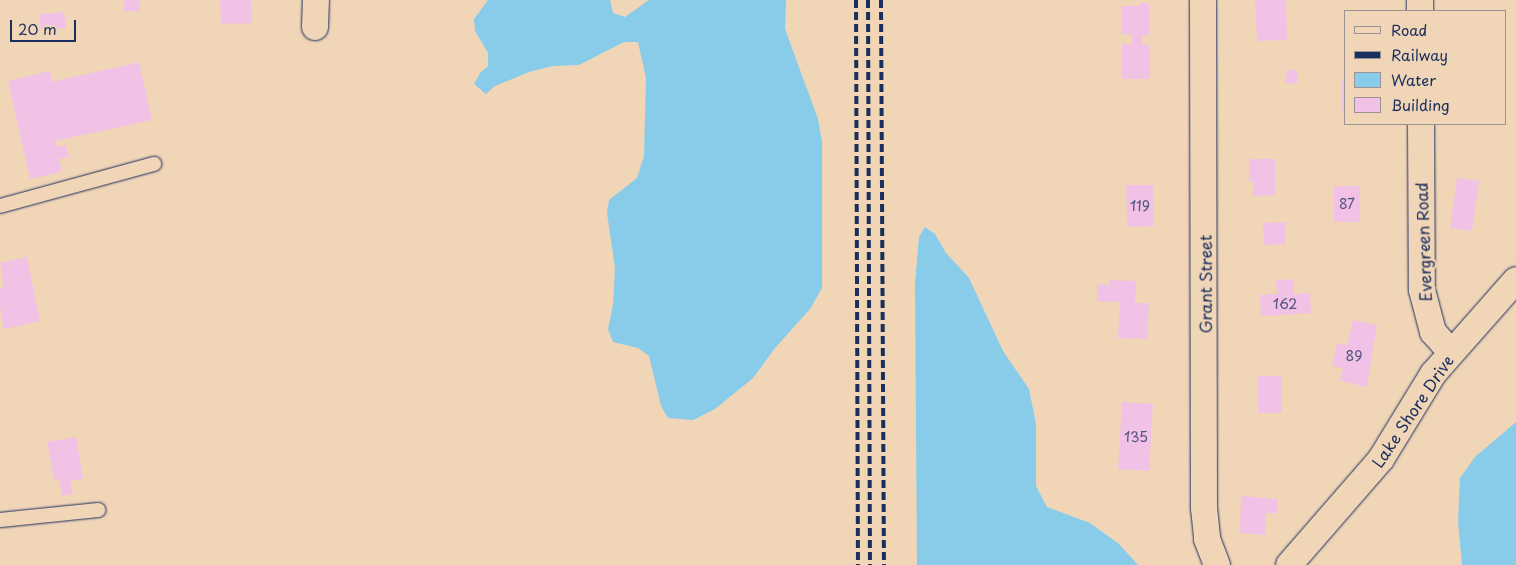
<!DOCTYPE html>
<html>
<head>
<meta charset="utf-8">
<style>
  body { margin:0 }
  #map { position:relative; width:1516px; height:565px; overflow:hidden; background:#f0d5b7; font-family:"Playpen Sans",sans-serif }
  div>[style] { position:absolute }
  .water>* { inset:0; background:#88cce9 }
  .building>* { inset:0; background:#f1c2e5 }
  .roads { filter:drop-shadow(0 0 1px #1b2f5e) drop-shadow(0 0 1px #1b2f5e) }
  .service>* { height:14px; margin:-7px; padding:0 7px; transform-origin:7px; border-radius:7px; background:#f0d5b7 }
  .minor>* { height:26px; margin:-13px; padding:0 13px; transform-origin:13px; border-radius:13px; background:#f0d5b7 }
  .rail>* { height:4px; margin-top:-2px; transform-origin:0; background:repeating-linear-gradient(90deg,#1b2f5e 0 8px,transparent 0 12px) }
  span { translate:-50% -50%; white-space:nowrap; text-align:center; line-height:1.15; -webkit-text-stroke:4.5px #f0d5b7; paint-order:stroke }
  .number-label { font-size:14px; color:#505480 }
  .number-label span { -webkit-text-stroke-width:0 }
  .street-label { font-size:16px; color:#1b2f5e }
  .legend { position:absolute; left:1344px; top:10px; width:162px; height:115px; box-sizing:border-box; background:#f0d5b7; border:1px solid #9b9393; margin:0; padding:6px 9px; list-style:none; font-size:15px; color:#1b2f5e }
  .legend li { display:flex; align-items:center; gap:10px; height:25px }
  .legend b { width:25px; border:1px solid #9b9393 }
  .scale { position:absolute; left:10px; top:20px; width:66px; height:22px; box-sizing:border-box; border:2px solid #1b2f5e; border-top:0; padding-left:6px; font-size:15px; line-height:18px; white-space:nowrap; color:#1b2f5e; -webkit-text-stroke:4px #f0d5b7; paint-order:stroke }
</style>
</head>
<body>
<div id="map">
  <div class="water">
    <div style="clip-path:polygon(488px 0,610px 0,613px 13px,625px 17px,649px 0,786px 0,785px 29px,818px 119px,822px 142px,822px 288px,810px 309px,775px 348px,753px 378px,715px 409px,693px 420px,668px 418px,661px 406px,649px 356px,638px 348px,613px 342px,608px 329px,613px 305px,615px 268px,607px 213px,609px 200px,637px 178px,644px 156px,646px 78px,638px 42px,624px 42px,579px 65px,553px 66px,529px 72px,495px 86px,486px 94px,474px 84px,480px 73px,488px 66px,488px 53px,475px 31px,474px 19px)"></div>
    <div style="clip-path:polygon(925px 227px,935px 234px,946px 253px,969px 278px,1003px 351px,1029px 389px,1036px 424px,1036px 486px,1047px 507px,1090px 523px,1119px 544px,1138px 565px,917px 565px,915px 284px,919px 237px)"></div>
    <div style="clip-path:polygon(1516px 422px,1516px 565px,1462px 565px,1458px 522px,1460px 478px,1475px 457px)"></div>
  </div>
  <div class="building">
    <div style="clip-path:polygon(124px 0,140px 0,140px 11px,124px 11px)"></div>
    <div style="clip-path:polygon(220px 0,251px 0,252px 23px,221px 24px)"></div>
    <div style="clip-path:polygon(1255px 0,1286px 0,1287px 40px,1257px 41px)"></div>
    <div style="clip-path:polygon(1139px 3px,1149px 3px,1149px 35px,1142px 35px,1142px 45px,1150px 45px,1150px 79px,1122px 79px,1122px 44px,1132px 45px,1132px 34px,1122px 34px,1122px 6px,1139px 6px)"></div>
    <div style="clip-path:polygon(64px 12px,66px 28px,41px 30px,39px 14px)"></div>
    <div style="clip-path:polygon(139px 62px,152px 120px,55px 141px,56px 147px,66px 145px,69px 157px,59px 159px,62px 172px,30px 179px,8px 81px,50px 71px,52px 82px)"></div>
    <div style="clip-path:polygon(1287px 69px,1298px 71px,1297px 84px,1285px 83px)"></div>
    <div style="clip-path:polygon(1342px 79px,1345px 79px,1345px 112px,1342px 111px)"></div>
    <div style="clip-path:polygon(1249px 159px,1275px 159px,1275px 195px,1253px 196px,1253px 182px,1249px 182px)"></div>
    <div style="clip-path:polygon(1457px 178px,1479px 181px,1472px 231px,1450px 228px)"></div>
    <div style="clip-path:polygon(1126px 185px,1153px 185px,1154px 226px,1127px 227px)"></div>
    <div style="clip-path:polygon(1334px 186px,1360px 186px,1360px 222px,1334px 222px)"></div>
    <div style="clip-path:polygon(1285px 222px,1286px 244px,1264px 245px,1263px 223px)"></div>
    <div style="clip-path:polygon(27px 257px,40px 321px,4px 329px,0 307px,0 288px,4px 287px,0 263px)"></div>
    <div style="clip-path:polygon(1294px 279px,1294px 294px,1310px 293px,1311px 313px,1261px 316px,1260px 295px,1277px 294px,1276px 280px)"></div>
    <div style="clip-path:polygon(1110px 280px,1136px 281px,1135px 303px,1149px 303px,1147px 339px,1118px 338px,1120px 302px,1097px 301px,1097px 284px,1110px 285px)"></div>
    <div style="clip-path:polygon(1353px 320px,1377px 325px,1367px 387px,1340px 381px,1343px 368px,1332px 366px,1337px 344px,1347px 345px)"></div>
    <div style="clip-path:polygon(1258px 376px,1282px 376px,1282px 413px,1258px 413px)"></div>
    <div style="clip-path:polygon(1122px 402px,1153px 404px,1149px 471px,1118px 469px)"></div>
    <div style="clip-path:polygon(76px 437px,83px 478px,70px 481px,73px 494px,62px 496px,59px 479px,54px 480px,47px 442px)"></div>
    <div style="clip-path:polygon(1241px 496px,1278px 499px,1277px 513px,1266px 513px,1265px 535px,1240px 533px)"></div>
  </div>
  <div class="roads">
    <div class="service">
      <div style="left:0;top:206px;width:160px;rotate:-15.3deg"></div>
      <div style="left:0;top:520px;width:99px;rotate:-5.8deg"></div>
    </div>
    <div class="minor">
      <div style="left:1203px;top:0;width:508px;rotate:89.89deg"></div>
      <div style="left:1204px;top:508px;width:31px;rotate:84deg"></div>
      <div style="left:1207px;top:539px;width:28px;rotate:69deg"></div>
      <div style="left:1420px;top:0;width:11px;rotate:90deg"></div>
      <div style="left:315px;top:27px;width:27px;rotate:-88deg"></div>
      <div style="left:1421px;top:124px;width:166px;rotate:89.7deg"></div>
      <div style="left:1422px;top:290px;width:43px;rotate:75.3deg"></div>
      <div style="left:1433px;top:332px;width:27px;rotate:48deg"></div>
      <div style="left:1289px;top:565px;width:140px;rotate:-49deg"></div>
      <div style="left:1381px;top:459px;width:100px;rotate:-58.5deg"></div>
      <div style="left:1433px;top:374px;width:125px;rotate:-48.6deg"></div>
    </div>
  </div>
  <div class="rail">
    <div style="left:856px;top:0;width:565px;rotate:89.8deg"></div>
    <div style="left:868px;top:0;width:565px;rotate:89.8deg"></div>
    <div style="left:881px;top:0;width:565px;rotate:89.7deg"></div>
  </div>
  <div class="number-label">
    <span style="left:1347px;top:204px">87</span>
    <span style="left:1140px;top:206px">119</span>
    <span style="left:1285px;top:304px">162</span>
    <span style="left:1354px;top:356px">89</span>
    <span style="left:1136px;top:437px">135</span>
  </div>
  <div class="street-label">
    <span style="left:1423px;top:242px;rotate:-92deg">Evergreen Road</span>
    <span style="left:1205px;top:284px;rotate:-90deg">Grant Street</span>
    <span style="left:1412px;top:411px;rotate:-56deg">Lake Shore Drive</span>
  </div>
  <ul class="legend">
  <li><b style="height:6px;background:#f0d5b7"></b>Road</li>
  <li><b style="height:6px;background:#1b2f5e"></b>Railway</li>
  <li><b style="height:14px;background:#88cce9"></b>Water</li>
  <li><b style="height:14px;background:#f1c2e5"></b>Building</li>
  </ul>
  <div class="scale">20 m</div>
</div>
</body>
</html>
